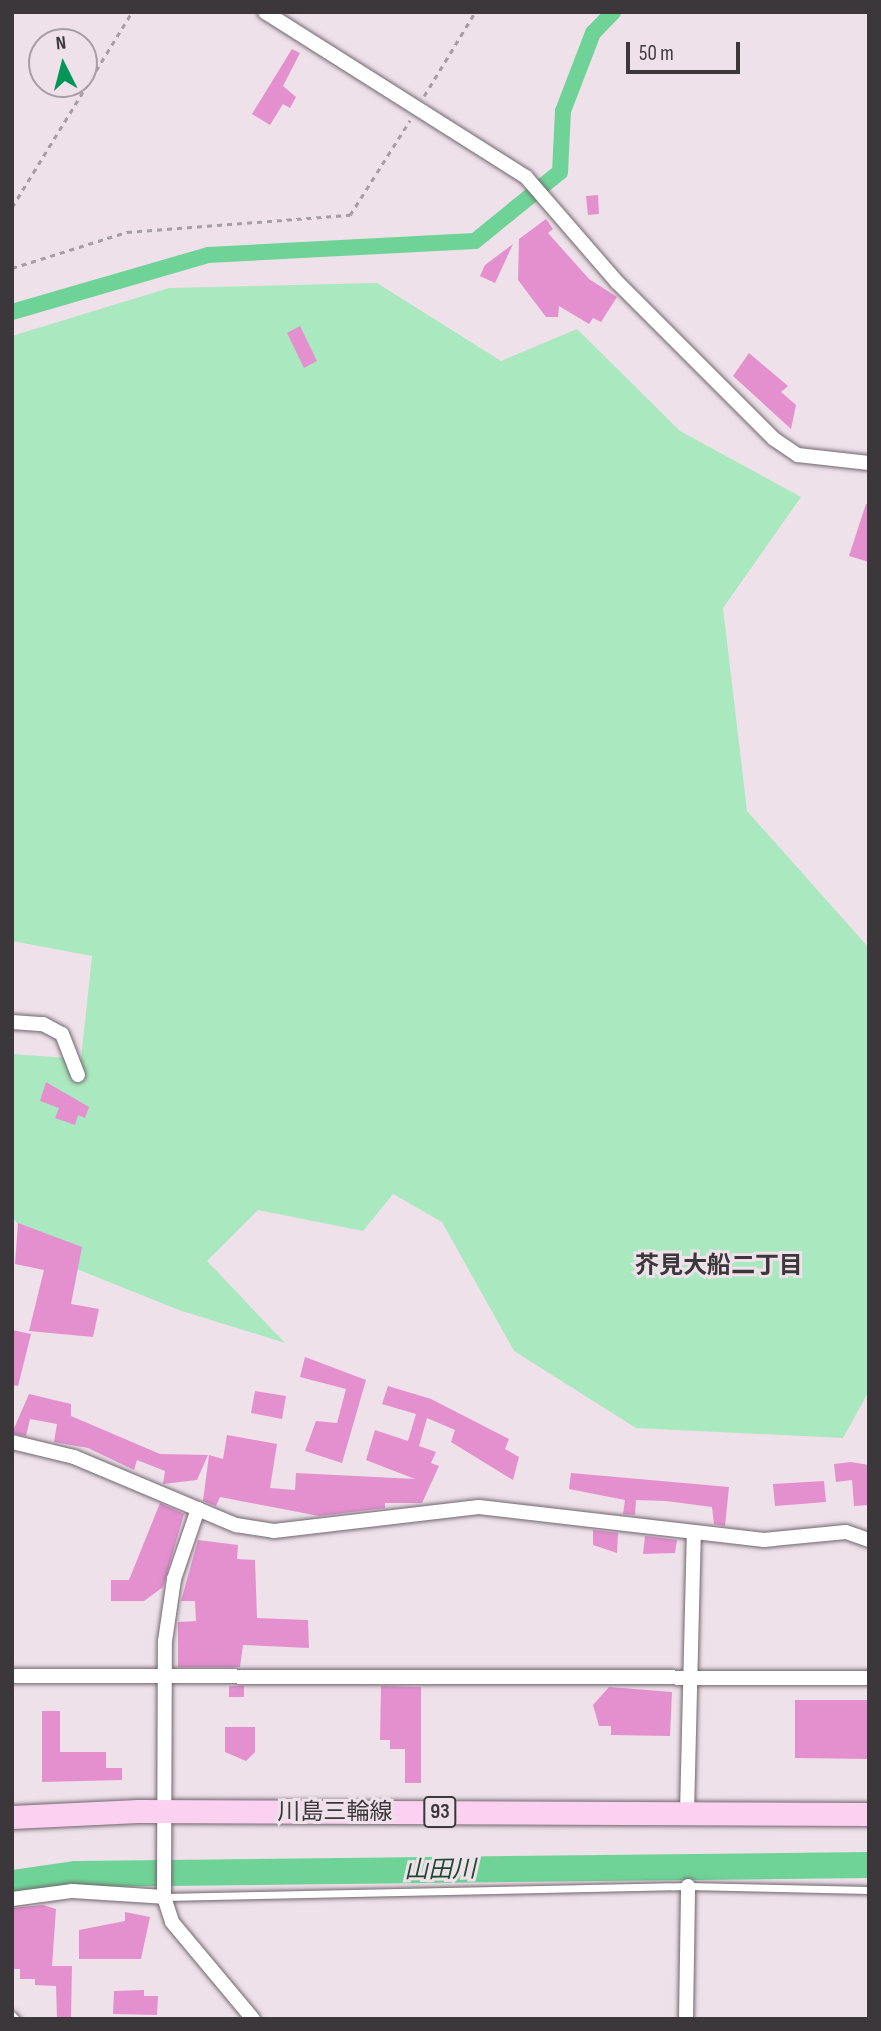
<!DOCTYPE html>
<html>
<head>
<meta charset="utf-8">
<style>
  body { margin:0 }
  #map { position:relative; width:881px; height:2031px; overflow:hidden; background:#eee1ea; font-family:"Sofia Sans Condensed","Noto Sans JP",sans-serif }
  div>[style] { position:absolute }
  .green>* { inset:0; background:#aae8bf }
  .canal>* { height:16px; margin:-8px; padding:0 8px; transform-origin:8px; border-radius:8px; background:#6fd397 }
  .river>* { height:26px; margin:-13px; padding:0 13px; transform-origin:13px; border-radius:13px; background:#6fd397 }
  .building>* { inset:0; background:#e490cf }
  .path>* { height:2.5px; margin-top:-1.25px; transform-origin:0; background:repeating-linear-gradient(90deg,#a79da4 0 5px,transparent 0 10px) }
  .roads { filter:drop-shadow(0 0 2px #71666e) drop-shadow(0 0 2px #71666e) }
  .lane>* { height:7px; margin:-3.5px; padding:0 3.5px; transform-origin:3.5px; border-radius:3.5px; background:#fff }
  .street>* { height:14px; margin:-7px; padding:0 7px; transform-origin:7px; border-radius:7px; background:#fff }
  .primary>* { height:23px; margin:-11.5px; padding:0 11.5px; transform-origin:11.5px; border-radius:11.5px; background:#fcd0f0 }
  span { translate:-50% -50%; white-space:nowrap; text-align:center; line-height:1.15; -webkit-text-stroke:6px #eee1ea; paint-order:stroke }
  .shield-label span { padding:2px 5px; background:#eee1ea; border:2px solid; border-radius:5px; -webkit-text-stroke-width:0 }
  .shield-label { font-size:21px; color:#3c373b; font-weight:700 }
  .street-label { font-size:23px; color:#3c373b }
  .neighbourhood-label { font-size:24px; color:#3c373b; font-weight:700 }
  .water-label { font-size:24px; color:#1e482f; font-style:italic }
  .frame { position:absolute; inset:0; border:14px solid #3c373b; pointer-events:none }
  .north { position:absolute; left:28px; top:28px; width:70px; height:70px; box-sizing:border-box; background:#eee1ea; border:2px solid #a79da4; border-radius:50%; rotate:354deg; font-size:19px; font-weight:700; line-height:28px; text-align:center; color:#3c373b }
  .north::after { content:''; display:block; margin:auto; width:24px; height:32px; background:#039657; clip-path:polygon(50% 0,100% 100%,50% 72%,0 100%) }
  .scale { position:absolute; left:626px; top:42px; width:114px; height:32px; box-sizing:border-box; border:4px solid #3c373b; border-top:0; padding-left:9px; font-size:21px; line-height:24px; white-space:nowrap; color:#3c373b; -webkit-text-stroke:5px #eee1ea; paint-order:stroke }
</style>
</head>
<body>
<div id="map">
  <div class="green">
    <div style="clip-path:polygon(377px 283px,501px 361px,577px 329px,680px 431px,801px 497px,723px 608px,747px 811px,869px 948px,869px 1391px,843px 1438px,636px 1428px,514px 1351px,442px 1222px,393px 1194px,363px 1231px,258px 1210px,207px 1261px,285px 1343px,179px 1310px,47px 1257px,12px 1217px,12px 1054px,81px 1059px,92px 956px,12px 941px,12px 336px,169px 288px)"></div>
  </div>
  <div class="canal">
    <div style="left:12px;top:312px;width:204px;rotate:-16.2deg"></div>
    <div style="left:208px;top:255px;width:267px;rotate:-3deg"></div>
    <div style="left:475px;top:241px;width:109px;rotate:-39.1deg"></div>
    <div style="left:560px;top:172px;width:61px;rotate:-87.2deg"></div>
    <div style="left:563px;top:111px;width:84px;rotate:-69deg"></div>
    <div style="left:593px;top:33px;width:29px;rotate:-46deg"></div>
  </div>
  <div class="river">
    <div style="left:12px;top:1883px;width:65px;rotate:-8deg"></div>
    <div style="left:76px;top:1874px;width:793px;rotate:-0.65deg"></div>
  </div>
  <div class="building">
    <div style="clip-path:polygon(292px 49px,300px 53px,283px 86px,296px 97px,290px 108px,283px 104px,270px 125px,252px 114px)"></div>
    <div style="clip-path:polygon(598px 195px,599px 214px,588px 215px,586px 196px)"></div>
    <div style="clip-path:polygon(546px 219px,553px 229px,548px 233px,589px 279px,617px 297px,601px 322px,593px 318px,589px 324px,559px 306px,558px 317px,546px 317px,518px 280px,519px 239px)"></div>
    <div style="clip-path:polygon(513px 244px,495px 283px,480px 276px,485px 265px)"></div>
    <div style="clip-path:polygon(300px 326px,317px 361px,304px 368px,287px 333px)"></div>
    <div style="clip-path:polygon(749px 353px,788px 386px,781px 392px,796px 405px,791px 429px,733px 376px)"></div>
    <div style="clip-path:polygon(866px 504px,869px 504px,869px 562px,849px 556px)"></div>
    <div style="clip-path:polygon(46px 1082px,89px 1107px,85px 1118px,78px 1115px,75px 1125px,55px 1118px,59px 1108px,40px 1101px)"></div>
    <div style="clip-path:polygon(18px 1223px,82px 1247px,71px 1304px,99px 1309px,93px 1337px,29px 1331px,44px 1270px,15px 1264px)"></div>
    <div style="clip-path:polygon(12px 1330px,31px 1334px,18px 1386px,12px 1385px)"></div>
    <div style="clip-path:polygon(305px 1357px,366px 1380px,342px 1463px,305px 1451px,316px 1421px,337px 1423px,346px 1389px,300px 1377px)"></div>
    <div style="clip-path:polygon(388px 1386px,431px 1399px,509px 1439px,505px 1449px,519px 1457px,513px 1480px,451px 1442px,455px 1430px,427px 1418px,419px 1446px,436px 1452px,431px 1463px,439px 1466px,422px 1503px,385px 1503px,385px 1508px,319px 1516px,220px 1497px,216px 1506px,203px 1501px,209px 1455px,223px 1459px,227px 1435px,277px 1444px,270px 1488px,295px 1490px,296px 1473px,415px 1479px,366px 1460px,375px 1430px,408px 1441px,416px 1414px,382px 1404px)"></div>
    <div style="clip-path:polygon(255px 1391px,286px 1396px,282px 1419px,251px 1413px)"></div>
    <div style="clip-path:polygon(29px 1394px,71px 1404px,71px 1416px,160px 1454px,208px 1455px,197px 1480px,163px 1484px,165px 1471px,137px 1460px,134px 1470px,88px 1448px,54px 1442px,57px 1424px,30px 1419px,26px 1436px,12px 1433px)"></div>
    <div style="clip-path:polygon(851px 1462px,869px 1465px,869px 1505px,854px 1506px,852px 1480px,836px 1482px,834px 1464px)"></div>
    <div style="clip-path:polygon(571px 1473px,729px 1487px,725px 1526px,714px 1524px,712px 1507px,666px 1501px,636px 1500px,635px 1515px,623px 1514px,625px 1500px,569px 1489px)"></div>
    <div style="clip-path:polygon(824px 1481px,826px 1502px,775px 1506px,773px 1484px)"></div>
    <div style="clip-path:polygon(160px 1503px,184px 1514px,163px 1587px,144px 1601px,111px 1601px,111px 1580px,129px 1580px)"></div>
    <div style="clip-path:polygon(593px 1530px,618px 1533px,617px 1553px,593px 1545px)"></div>
    <div style="clip-path:polygon(645px 1536px,677px 1540px,675px 1553px,643px 1554px)"></div>
    <div style="clip-path:polygon(198px 1540px,238px 1545px,237px 1559px,255px 1560px,257px 1618px,308px 1620px,309px 1648px,243px 1645px,240px 1667px,178px 1667px,178px 1622px,196px 1621px,195px 1601px,181px 1601px)"></div>
    <div style="clip-path:polygon(229px 1686px,244px 1686px,244px 1697px,229px 1697px)"></div>
    <div style="clip-path:polygon(381px 1686px,421px 1687px,421px 1783px,405px 1783px,405px 1749px,390px 1749px,390px 1740px,380px 1740px)"></div>
    <div style="clip-path:polygon(609px 1687px,672px 1692px,670px 1736px,611px 1735px,611px 1726px,599px 1726px,593px 1705px)"></div>
    <div style="clip-path:polygon(795px 1700px,869px 1700px,869px 1759px,795px 1758px)"></div>
    <div style="clip-path:polygon(42px 1711px,60px 1711px,60px 1752px,106px 1752px,106px 1768px,122px 1768px,122px 1780px,42px 1782px)"></div>
    <div style="clip-path:polygon(225px 1727px,255px 1727px,255px 1752px,246px 1761px,225px 1752px)"></div>
    <div style="clip-path:polygon(43px 1905px,56px 1909px,52px 1966px,72px 1966px,71px 2019px,57px 2019px,56px 1986px,35px 1985px,35px 1979px,20px 1979px,20px 1969px,12px 1969px,12px 1908px)"></div>
    <div style="clip-path:polygon(125px 1912px,150px 1917px,141px 1959px,79px 1959px,79px 1930px,125px 1921px)"></div>
    <div style="clip-path:polygon(144px 1990px,144px 1996px,158px 1996px,157px 2015px,113px 2014px,114px 1991px)"></div>
  </div>
  <div class="path">
    <div style="left:424px;top:96px;width:98px;rotate:-58.7deg"></div>
    <div style="left:12px;top:207px;width:229px;rotate:-58.4deg"></div>
    <div style="left:12px;top:268px;width:121px;rotate:-17.4deg"></div>
    <div style="left:127px;top:232px;width:224px;rotate:-4.4deg"></div>
    <div style="left:350px;top:215px;width:112px;rotate:-57.7deg"></div>
  </div>
  <div class="roads">
    <div class="lane">
      <div style="left:164px;top:1897px;width:524px;rotate:-1.2deg"></div>
      <div style="left:688px;top:1886px;width:181px;rotate:1.3deg"></div>
      <div style="left:12px;top:2015px;width:6px;rotate:45deg"></div>
    </div>
    <div class="street">
      <div style="left:265px;top:12px;width:309px;rotate:32.3deg"></div>
      <div style="left:526px;top:177px;width:139px;rotate:49.1deg"></div>
      <div style="left:617px;top:282px;width:222px;rotate:45deg"></div>
      <div style="left:774px;top:439px;width:29px;rotate:34deg"></div>
      <div style="left:798px;top:455px;width:71px;rotate:6.4deg"></div>
      <div style="left:12px;top:1022px;width:31px;rotate:4deg"></div>
      <div style="left:43px;top:1024px;width:21px;rotate:28deg"></div>
      <div style="left:62px;top:1034px;width:44px;rotate:68.7deg"></div>
      <div style="left:12px;top:1442px;width:64px;rotate:13.6deg"></div>
      <div style="left:74px;top:1457px;width:176px;rotate:22.8deg"></div>
      <div style="left:236px;top:1525px;width:38px;rotate:9deg"></div>
      <div style="left:274px;top:1531px;width:206px;rotate:-6.7deg"></div>
      <div style="left:479px;top:1507px;width:287px;rotate:6.6deg"></div>
      <div style="left:764px;top:1540px;width:82px;rotate:-5.6deg"></div>
      <div style="left:846px;top:1532px;width:24px;rotate:19deg"></div>
      <div style="left:12px;top:1676px;width:857px;rotate:0.13deg"></div>
      <div style="left:687px;top:1813px;width:281px;rotate:-88.6deg"></div>
      <div style="left:164px;top:1897px;width:26px;rotate:72deg"></div>
      <div style="left:172px;top:1922px;width:126px;rotate:50.1deg"></div>
      <div style="left:12px;top:1899px;width:61px;rotate:-7.6deg"></div>
      <div style="left:72px;top:1891px;width:92px;rotate:3.7deg"></div>
      <div style="left:164px;top:1897px;width:256px;rotate:-89.8deg"></div>
      <div style="left:165px;top:1641px;width:63px;rotate:-81.7deg"></div>
      <div style="left:174px;top:1579px;width:74px;rotate:-71.1deg"></div>
      <div style="left:686px;top:2019px;width:133px;rotate:-89.1deg"></div>
    </div>
    <div class="primary">
      <div style="left:12px;top:1817px;width:126px;rotate:-2.7deg"></div>
      <div style="left:138px;top:1811px;width:731px;rotate:0.24deg"></div>
    </div>
  </div>
  <div class="shield-label">
    <span style="left:440px;top:1812px">93</span>
  </div>
  <div class="street-label">
    <span style="left:335px;top:1812px">川島三輪線</span>
  </div>
  <div class="neighbourhood-label">
    <span style="left:719px;top:1266px">芥見大船二丁目</span>
  </div>
  <div class="water-label">
    <span style="left:440px;top:1870px;rotate:-1deg">山田川</span>
  </div>
  <div class="frame"></div>
  <div class="north">N</div>
  <div class="scale">50 m</div>
</div>
</body>
</html>
